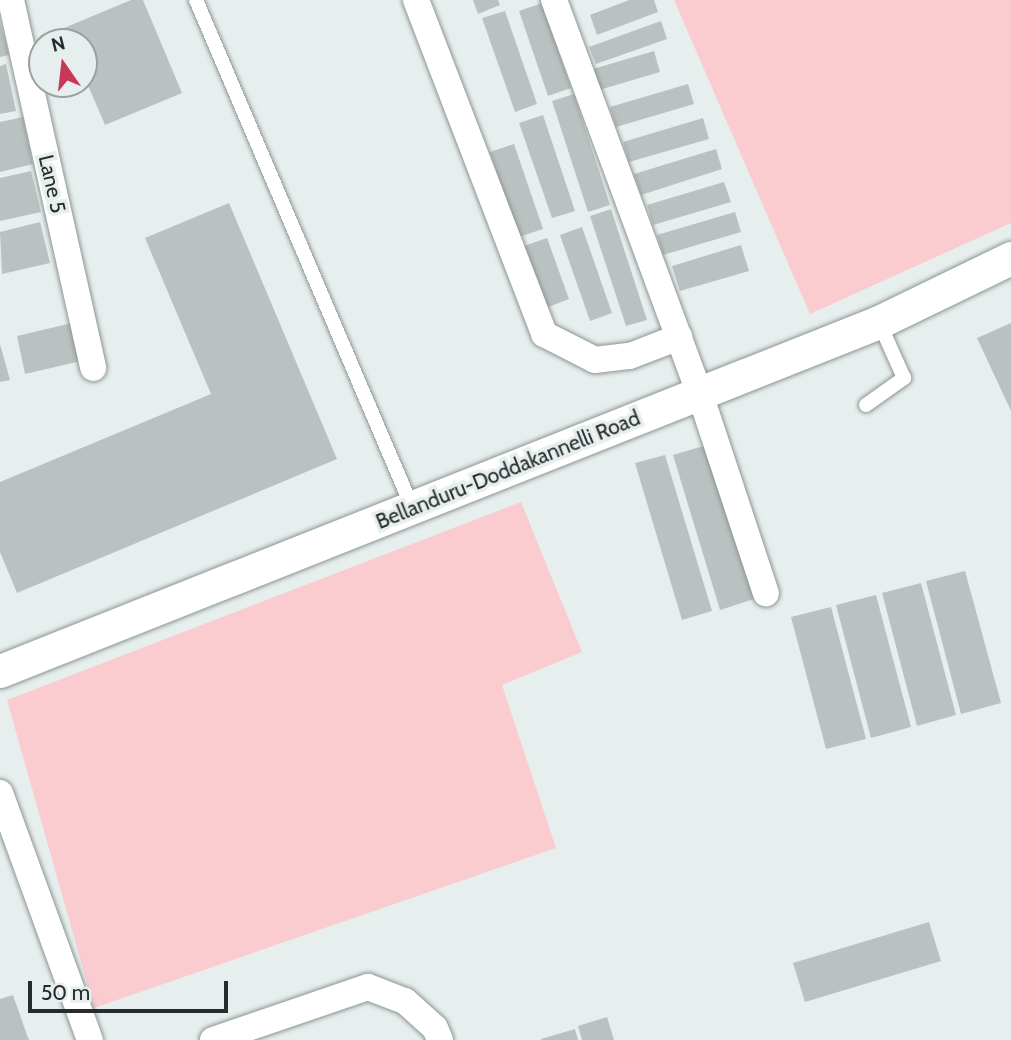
<!DOCTYPE html>
<html>
<head>
<meta charset="utf-8">
<style>
  body { margin:0 }
  #map { position:relative; width:1011px; height:1040px; overflow:hidden; background:#e6efee; font-family:Cabin,sans-serif }
  div>[style] { position:absolute }
  .green>* { inset:0; background:#faccd0 }
  .building>* { inset:0; background:#bac2c1 }
  .roads { filter:drop-shadow(0 0 2px #8d9494) drop-shadow(0 0 2px #8d9494) }
  .service>* { height:14px; margin:-7px; padding:0 7px; transform-origin:7px; border-radius:7px; background:#fff }
  .minor>* { height:26px; margin:-13px; padding:0 13px; transform-origin:13px; border-radius:13px; background:#fff }
  .tertiary>* { height:33px; margin:-16.5px; padding:0 16.5px; transform-origin:16.5px; border-radius:16.5px; background:#fff }
  span { translate:-50% -50%; white-space:nowrap; text-align:center; line-height:1.15; -webkit-text-stroke:7px #e6efee; paint-order:stroke }
  .street-label { font-size:21px; color:#282b2b }
  .north { position:absolute; left:28px; top:28px; width:70px; height:70px; box-sizing:border-box; background:#e6efee; border:2px solid #9aa1a0; border-radius:50%; rotate:346deg; font-size:19px; font-weight:700; line-height:28px; text-align:center; color:#282b2b }
  .north::after { content:''; display:block; margin:auto; width:24px; height:32px; background:#c73758; clip-path:polygon(50% 0,100% 100%,50% 72%,0 100%) }
  .scale { position:absolute; left:28px; top:981px; width:200px; height:32px; box-sizing:border-box; border:4px solid #282b2b; border-top:0; padding-left:9px; font-size:21px; line-height:24px; white-space:nowrap; color:#282b2b; -webkit-text-stroke:5px #e6efee; paint-order:stroke }
</style>
</head>
<body>
<div id="map">
  <div class="green">
    <div style="clip-path:polygon(674px 0,1011px 0,1011px 223px,810px 314px)"></div>
    <div style="clip-path:polygon(521px 502px,582px 652px,502px 685px,556px 848px,94px 1008px,7px 700px)"></div>
  </div>
  <div class="building">
    <div style="clip-path:polygon(131px 0,143px 0,182px 93px,105px 125px,84px 76px,84px 42px,69px 42px,64px 28px)"></div>
    <div style="clip-path:polygon(473px 0,498px 0,500px 5px,478px 14px)"></div>
    <div style="clip-path:polygon(629px 0,654px 0,658px 12px,597px 35px,590px 15px)"></div>
    <div style="clip-path:polygon(542px 3px,571px 88px,548px 96px,519px 11px)"></div>
    <div style="clip-path:polygon(505px 11px,537px 104px,515px 112px,482px 18px)"></div>
    <div style="clip-path:polygon(661px 21px,667px 39px,596px 64px,589px 47px)"></div>
    <div style="clip-path:polygon(0 22px,9px 55px,0 57px)"></div>
    <div style="clip-path:polygon(654px 51px,660px 72px,599px 90px,593px 69px)"></div>
    <div style="clip-path:polygon(6px 64px,16px 111px,0 114px,0 66px)"></div>
    <div style="clip-path:polygon(688px 84px,694px 104px,616px 127px,610px 107px)"></div>
    <div style="clip-path:polygon(574px 94px,610px 205px,588px 212px,552px 101px)"></div>
    <div style="clip-path:polygon(543px 115px,575px 211px,552px 218px,519px 123px)"></div>
    <div style="clip-path:polygon(23px 117px,33px 164px,0 172px,0 122px)"></div>
    <div style="clip-path:polygon(703px 118px,709px 139px,629px 162px,623px 142px)"></div>
    <div style="clip-path:polygon(514px 144px,543px 229px,519px 237px,490px 152px)"></div>
    <div style="clip-path:polygon(716px 149px,722px 169px,641px 195px,634px 174px)"></div>
    <div style="clip-path:polygon(31px 171px,41px 212px,0 221px,0 178px)"></div>
    <div style="clip-path:polygon(724px 182px,731px 202px,653px 225px,647px 205px)"></div>
    <div style="clip-path:polygon(229px 203px,337px 459px,17px 593px,0 552px,0 482px,211px 394px,145px 238px)"></div>
    <div style="clip-path:polygon(611px 209px,647px 320px,626px 326px,590px 216px)"></div>
    <div style="clip-path:polygon(735px 212px,741px 232px,663px 255px,657px 235px)"></div>
    <div style="clip-path:polygon(40px 222px,50px 263px,2px 274px,0 232px)"></div>
    <div style="clip-path:polygon(582px 227px,612px 313px,590px 321px,560px 235px)"></div>
    <div style="clip-path:polygon(547px 238px,569px 299px,546px 308px,524px 246px)"></div>
    <div style="clip-path:polygon(741px 245px,749px 271px,680px 291px,672px 266px)"></div>
    <div style="clip-path:polygon(72px 323px,81px 361px,25px 374px,17px 336px)"></div>
    <div style="clip-path:polygon(1011px 323px,1011px 411px,977px 338px)"></div>
    <div style="clip-path:polygon(0 344px,10px 380px,0 382px)"></div>
    <div style="clip-path:polygon(710px 444px,757px 598px,720px 610px,673px 455px)"></div>
    <div style="clip-path:polygon(665px 455px,712px 611px,682px 620px,635px 463px)"></div>
    <div style="clip-path:polygon(965px 571px,1001px 703px,961px 714px,926px 581px)"></div>
    <div style="clip-path:polygon(921px 583px,956px 715px,917px 726px,882px 593px)"></div>
    <div style="clip-path:polygon(876px 595px,911px 727px,871px 738px,836px 605px)"></div>
    <div style="clip-path:polygon(831px 607px,866px 739px,826px 749px,791px 617px)"></div>
    <div style="clip-path:polygon(929px 922px,941px 961px,805px 1002px,793px 963px)"></div>
    <div style="clip-path:polygon(13px 995px,27px 1035px,29px 1040px,0 1040px,0 999px)"></div>
    <div style="clip-path:polygon(607px 1017px,614px 1040px,582px 1040px,578px 1026px)"></div>
    <div style="clip-path:polygon(575px 1029px,578px 1040px,541px 1040px,541px 1039px)"></div>
  </div>
  <div class="roads">
    <div class="service">
      <div style="left:196px;top:0;width:551px;rotate:66.92deg"></div>
      <div style="left:866px;top:405px;width:47px;rotate:-35.4deg"></div>
      <div style="left:904px;top:378px;width:61px;rotate:-114.1deg"></div>
    </div>
    <div class="minor">
      <div style="left:11px;top:0;width:377px;rotate:77.4deg"></div>
      <div style="left:416px;top:0;width:358px;rotate:69deg"></div>
      <div style="left:544px;top:334px;width:57px;rotate:27deg"></div>
      <div style="left:595px;top:360px;width:35px;rotate:-7deg"></div>
      <div style="left:630px;top:356px;width:53px;rotate:-21.2deg"></div>
      <div style="left:554px;top:0;width:420px;rotate:69.7deg"></div>
      <div style="left:700px;top:394px;width:210px;rotate:71.7deg"></div>
      <div style="left:0;top:793px;width:263px;rotate:70deg"></div>
      <div style="left:213px;top:1040px;width:164px;rotate:-18.9deg"></div>
      <div style="left:368px;top:987px;width:40px;rotate:21deg"></div>
      <div style="left:405px;top:1001px;width:40px;rotate:42deg"></div>
      <div style="left:435px;top:1028px;width:13px;rotate:67deg"></div>
    </div>
    <div class="tertiary">
      <div style="left:0;top:671px;width:946px;rotate:-21.66deg"></div>
      <div style="left:879px;top:322px;width:147px;rotate:-25.9deg"></div>
    </div>
  </div>
  <div class="street-label">
    <span style="left:52px;top:184px;rotate:77deg">Lane 5</span>
    <span style="left:508px;top:470px;rotate:-22deg">Bellanduru-Doddakannelli Road</span>
  </div>
  <div class="north">N</div>
  <div class="scale">50 m</div>
</div>
</body>
</html>
